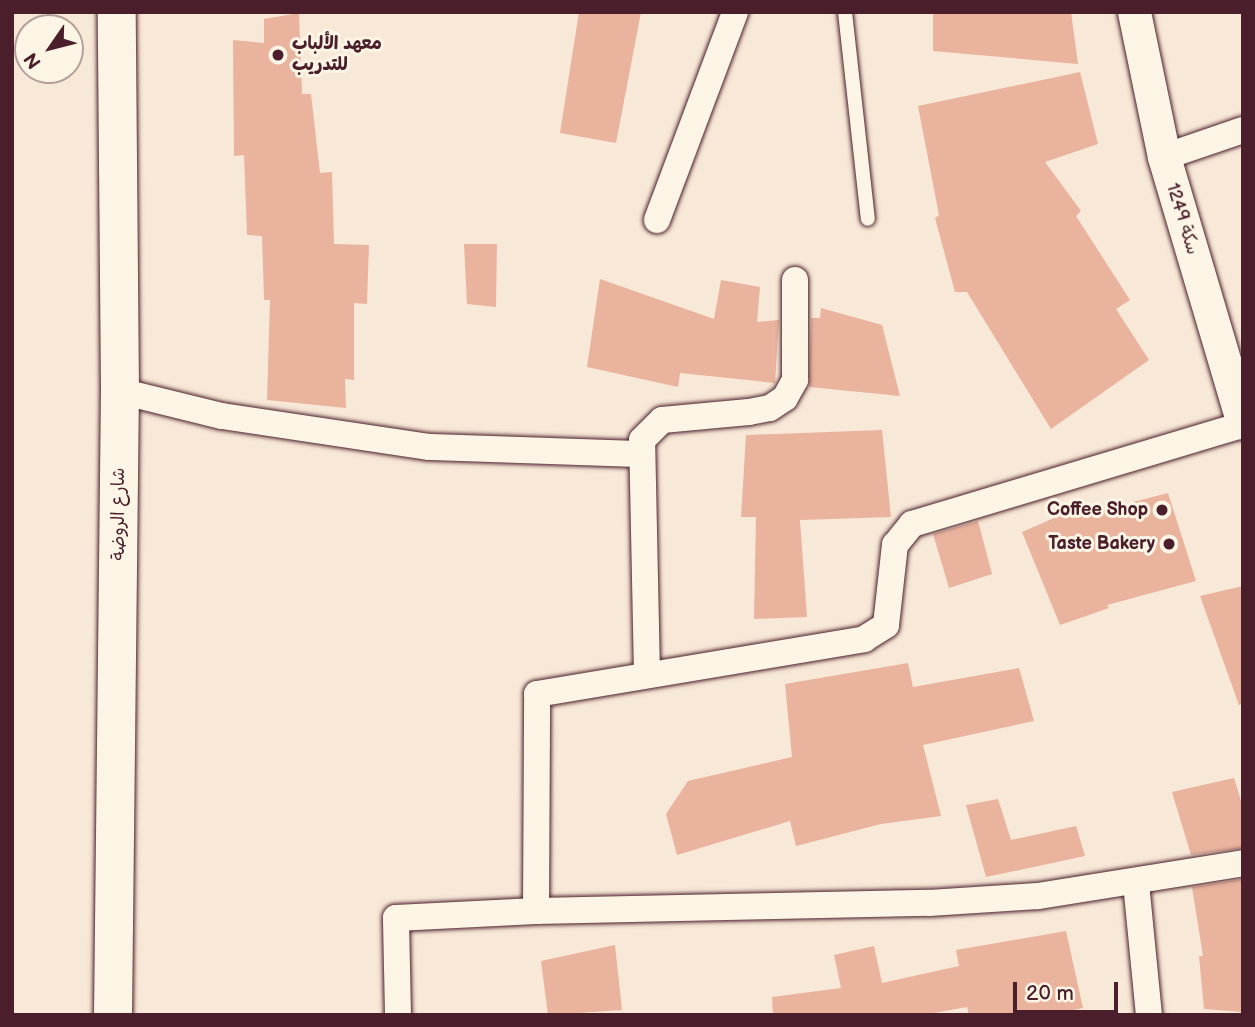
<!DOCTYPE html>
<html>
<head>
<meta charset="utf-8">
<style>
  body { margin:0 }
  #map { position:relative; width:1255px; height:1027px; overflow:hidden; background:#f8e8d7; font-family:"Balsamiq Sans","Playpen Sans Arabic",sans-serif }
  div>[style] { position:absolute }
  .building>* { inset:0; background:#e9b39e }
  .roads { filter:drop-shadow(0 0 2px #4a1f2b) drop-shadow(0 0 2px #4a1f2b) }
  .service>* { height:14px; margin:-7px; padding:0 7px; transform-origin:7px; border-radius:7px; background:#fcf5e5 }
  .minor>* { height:26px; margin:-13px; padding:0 13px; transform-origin:13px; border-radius:13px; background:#fcf5e5 }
  .tertiary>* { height:33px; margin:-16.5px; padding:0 16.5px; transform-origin:16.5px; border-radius:16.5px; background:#fcf5e5 }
  .secondary>* { height:38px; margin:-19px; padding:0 19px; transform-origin:19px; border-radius:19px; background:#fcf5e5 }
  .dots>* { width:19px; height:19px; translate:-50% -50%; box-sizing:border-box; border:4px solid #fcf5e5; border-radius:50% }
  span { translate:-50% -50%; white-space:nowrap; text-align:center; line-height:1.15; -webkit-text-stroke:6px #fcf5e5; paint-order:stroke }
  .poi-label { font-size:18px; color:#4a1f2b; font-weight:700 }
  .left { translate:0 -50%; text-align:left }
  .right { translate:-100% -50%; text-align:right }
  .street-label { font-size:18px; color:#4a1f2b }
  .frame { position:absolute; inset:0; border:14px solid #4a1f2b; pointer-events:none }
  .north { position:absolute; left:14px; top:14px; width:70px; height:70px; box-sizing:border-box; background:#fcf5e5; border:2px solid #b59f9b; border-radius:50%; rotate:235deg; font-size:19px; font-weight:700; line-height:28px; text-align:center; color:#4a1f2b }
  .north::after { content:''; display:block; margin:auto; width:24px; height:32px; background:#4a1f2b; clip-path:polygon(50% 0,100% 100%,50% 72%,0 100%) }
  .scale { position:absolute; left:1013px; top:982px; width:105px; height:32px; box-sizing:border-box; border:4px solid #4a1f2b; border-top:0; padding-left:9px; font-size:21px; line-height:24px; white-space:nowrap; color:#4a1f2b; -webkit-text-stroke:5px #fcf5e5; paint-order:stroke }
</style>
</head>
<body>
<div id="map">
  <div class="building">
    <div style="clip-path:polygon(579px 12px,641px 12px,616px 143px,560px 133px)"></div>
    <div style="clip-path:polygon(933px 12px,1071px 12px,1078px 64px,933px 51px)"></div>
    <div style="clip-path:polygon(299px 13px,302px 94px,311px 94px,320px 173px,332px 172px,334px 244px,369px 245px,367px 304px,354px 303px,354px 380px,345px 379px,346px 408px,267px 400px,270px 300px,264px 300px,262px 236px,247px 235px,244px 155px,234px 156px,233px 40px,264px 43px,264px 19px)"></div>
    <div style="clip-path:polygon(1080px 72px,1098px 144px,1045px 162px,1081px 211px,1076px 216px,1130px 300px,1116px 309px,1149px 360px,1051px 429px,967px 292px,955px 292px,935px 218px,939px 215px,918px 106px)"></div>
    <div style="clip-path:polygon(464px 244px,497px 244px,496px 307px,467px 304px)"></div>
    <div style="clip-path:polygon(600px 279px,714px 319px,721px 280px,760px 287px,757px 322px,779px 320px,775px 383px,680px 373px,678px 387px,587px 367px)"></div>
    <div style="clip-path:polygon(821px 308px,882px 325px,900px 396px,809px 387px,811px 318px,820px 318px)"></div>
    <div style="clip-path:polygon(882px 430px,891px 517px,800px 520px,807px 617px,754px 619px,756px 517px,741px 517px,746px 435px)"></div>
    <div style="clip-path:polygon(1168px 493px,1196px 581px,1107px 605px,1109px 608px,1060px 625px,1022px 532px,1068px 512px,1071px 518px)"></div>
    <div style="clip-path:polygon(978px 521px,992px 574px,949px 588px,933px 534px)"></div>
    <div style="clip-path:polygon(1243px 586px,1243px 704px,1239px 705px,1200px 596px)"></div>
    <div style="clip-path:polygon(908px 663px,913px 687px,1019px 668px,1034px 721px,923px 745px,941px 816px,881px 824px,796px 846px,790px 821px,677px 855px,666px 814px,688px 781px,792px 757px,785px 684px)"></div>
    <div style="clip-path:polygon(1234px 778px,1243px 807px,1243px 848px,1191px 855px,1172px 792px)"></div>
    <div style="clip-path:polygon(998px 799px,1011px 840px,1076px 826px,1085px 856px,986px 877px,966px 805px)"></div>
    <div style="clip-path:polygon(1243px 879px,1243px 1012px,1204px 1009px,1199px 956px,1203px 956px,1192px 887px)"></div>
    <div style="clip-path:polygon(1066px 931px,1083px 1008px,1048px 1015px,969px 1015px,967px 1007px,923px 1015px,773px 1015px,772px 997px,841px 988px,834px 955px,874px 946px,882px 983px,959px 966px,956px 950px)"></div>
    <div style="clip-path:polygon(615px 945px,622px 1010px,548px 1015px,541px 961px)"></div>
  </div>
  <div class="roads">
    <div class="service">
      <div style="left:845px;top:12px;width:208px;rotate:83.7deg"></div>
    </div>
    <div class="minor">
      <div style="left:1164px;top:157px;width:83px;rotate:-18.9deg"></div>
      <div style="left:657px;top:220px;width:222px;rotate:-69.4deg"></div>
      <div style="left:120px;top:391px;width:105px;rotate:13.8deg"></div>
      <div style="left:222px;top:416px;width:210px;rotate:8.5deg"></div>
      <div style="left:430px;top:447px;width:210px;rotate:1.9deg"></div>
      <div style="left:647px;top:674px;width:234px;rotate:-91.2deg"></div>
      <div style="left:642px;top:440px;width:28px;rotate:-45deg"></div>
      <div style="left:662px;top:420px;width:87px;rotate:-5.3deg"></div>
      <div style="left:749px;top:412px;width:21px;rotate:-11deg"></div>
      <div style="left:770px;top:408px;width:18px;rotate:-34deg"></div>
      <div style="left:785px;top:398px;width:21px;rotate:-61deg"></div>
      <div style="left:795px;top:380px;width:100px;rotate:-90deg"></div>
      <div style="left:1136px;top:883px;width:133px;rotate:84.4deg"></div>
      <div style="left:536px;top:911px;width:217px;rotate:-89.7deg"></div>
      <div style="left:537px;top:694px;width:332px;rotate:-9.5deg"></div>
      <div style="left:864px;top:639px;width:26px;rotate:-32deg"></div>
      <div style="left:886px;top:625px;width:81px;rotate:-83.6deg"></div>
      <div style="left:895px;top:545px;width:27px;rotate:-51deg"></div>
      <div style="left:912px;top:524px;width:345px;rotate:-16.7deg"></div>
      <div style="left:398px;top:1015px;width:97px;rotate:-91.2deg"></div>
      <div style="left:396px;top:918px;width:140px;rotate:-2.9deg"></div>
      <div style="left:536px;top:911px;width:393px;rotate:-1.2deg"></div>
      <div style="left:929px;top:903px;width:109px;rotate:-3.7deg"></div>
      <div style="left:1038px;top:896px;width:208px;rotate:-9.1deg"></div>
    </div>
    <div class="tertiary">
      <div style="left:1134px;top:12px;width:148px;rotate:78.3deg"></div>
      <div style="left:1164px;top:157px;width:277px;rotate:73.5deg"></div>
    </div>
    <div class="secondary">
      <div style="left:113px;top:1015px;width:624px;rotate:-89.36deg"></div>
      <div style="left:120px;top:391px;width:379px;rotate:-90.5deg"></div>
    </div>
  </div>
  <div class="dots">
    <div style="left:278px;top:55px;background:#4a1f2b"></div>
    <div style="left:1162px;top:510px;background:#4a1f2b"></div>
    <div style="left:1169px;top:544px;background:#4a1f2b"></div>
  </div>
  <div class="poi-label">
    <span class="left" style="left:292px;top:55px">معهد الألباب<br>للتدريب</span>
    <span class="right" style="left:1148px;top:510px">Coffee Shop</span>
    <span class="right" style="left:1155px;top:544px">Taste Bakery</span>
  </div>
  <div class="street-label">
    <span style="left:1182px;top:219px;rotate:73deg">سكة 1249</span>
    <span style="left:119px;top:514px;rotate:-90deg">شارع الروضة</span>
  </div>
  <div class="frame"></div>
  <div class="north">N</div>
  <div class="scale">20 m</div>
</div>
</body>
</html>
